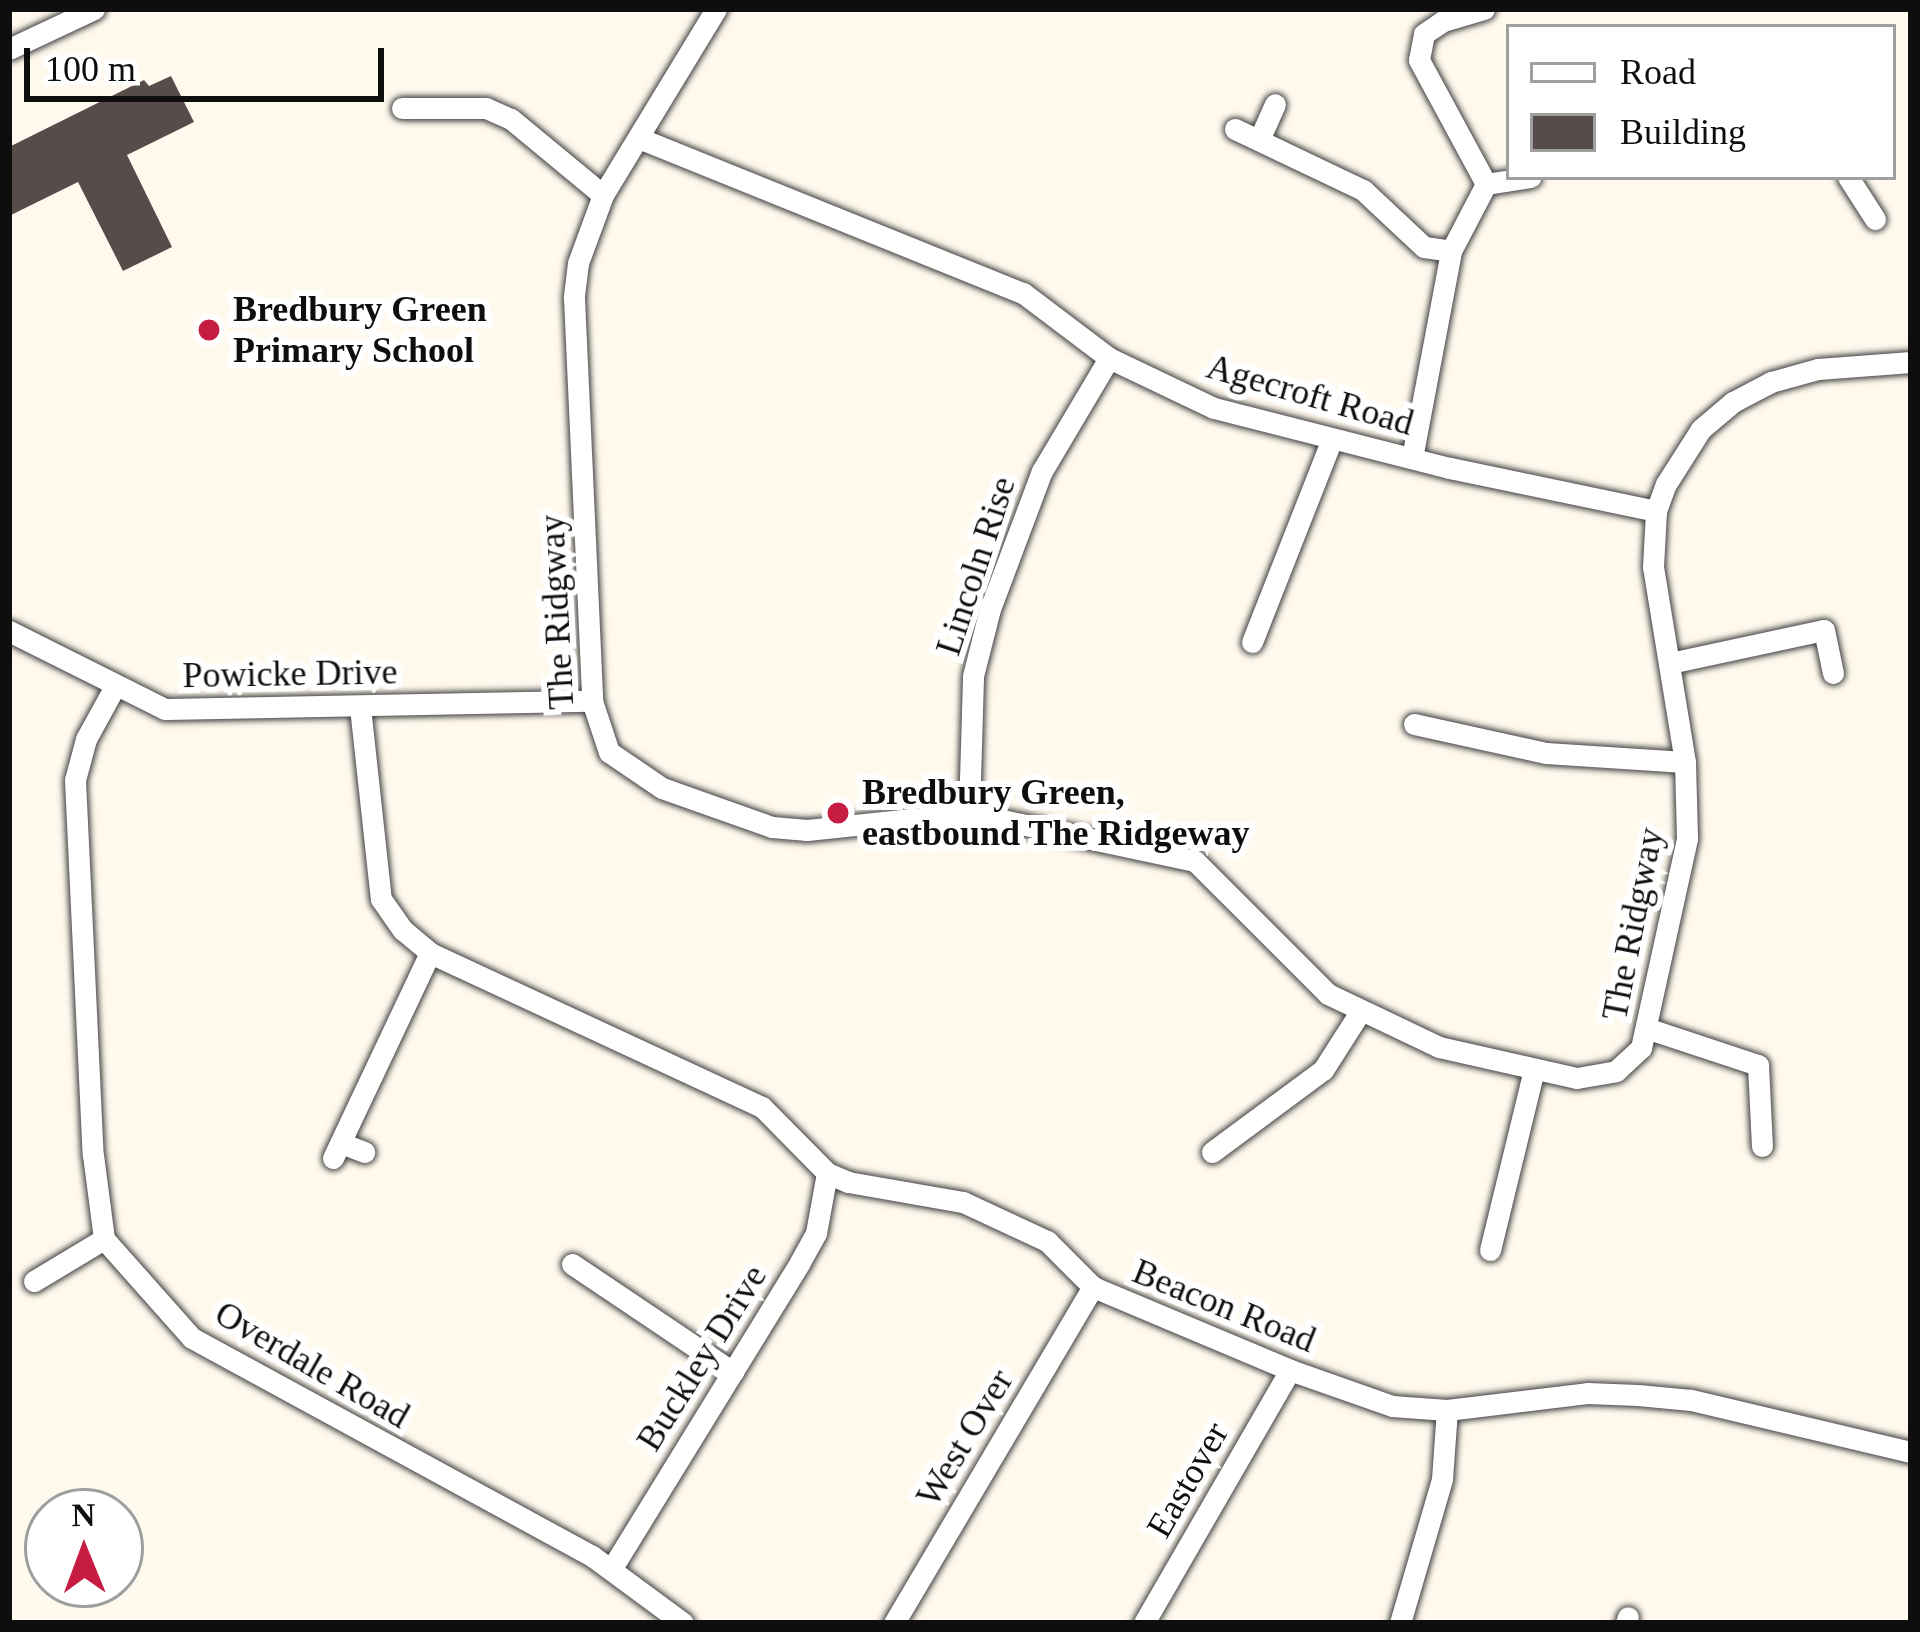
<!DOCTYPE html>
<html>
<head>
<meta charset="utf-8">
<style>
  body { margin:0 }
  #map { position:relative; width:1920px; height:1632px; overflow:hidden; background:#fff9ee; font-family:Georgia,serif }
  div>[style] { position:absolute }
  .building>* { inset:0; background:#574c49 }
  .roads { filter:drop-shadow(0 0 3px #414141) drop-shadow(0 0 3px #414141) }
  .street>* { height:21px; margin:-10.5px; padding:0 10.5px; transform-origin:10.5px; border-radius:10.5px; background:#fff }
  .dots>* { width:33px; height:33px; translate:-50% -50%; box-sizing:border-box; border:6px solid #fff; border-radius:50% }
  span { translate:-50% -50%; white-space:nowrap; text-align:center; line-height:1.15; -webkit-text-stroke:12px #fff; paint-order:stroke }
  .poi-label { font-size:36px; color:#0e0e0e; font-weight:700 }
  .left { translate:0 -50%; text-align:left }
  .street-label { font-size:36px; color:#0e0e0e }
  .frame { position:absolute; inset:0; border:12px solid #0e0e0e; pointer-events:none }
  .legend { position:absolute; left:1506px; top:24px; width:390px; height:156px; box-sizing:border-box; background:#fff; border:3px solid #9f9f9f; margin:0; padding:15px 21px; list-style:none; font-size:36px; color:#0e0e0e }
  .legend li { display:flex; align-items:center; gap:24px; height:60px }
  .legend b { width:60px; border:3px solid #9f9f9f }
  .north { position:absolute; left:24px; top:1488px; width:120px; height:120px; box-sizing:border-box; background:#fff; border:3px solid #9f9f9f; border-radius:50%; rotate:359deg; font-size:33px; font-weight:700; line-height:48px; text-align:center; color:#0e0e0e }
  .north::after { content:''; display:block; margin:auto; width:42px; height:54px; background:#c71c42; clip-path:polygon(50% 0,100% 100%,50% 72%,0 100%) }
  .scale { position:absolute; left:24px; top:48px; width:360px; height:54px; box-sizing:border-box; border:6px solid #0e0e0e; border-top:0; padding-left:15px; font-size:36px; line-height:42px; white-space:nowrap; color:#0e0e0e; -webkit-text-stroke:9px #fff; paint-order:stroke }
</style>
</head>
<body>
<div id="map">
  <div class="building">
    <div style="clip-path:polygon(171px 76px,194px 122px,127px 155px,172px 247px,123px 271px,78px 182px,9px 216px,9px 147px,144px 80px,149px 86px)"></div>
  </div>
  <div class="roads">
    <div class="street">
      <div style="left:716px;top:9px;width:218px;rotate:121.3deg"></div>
      <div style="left:603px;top:195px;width:72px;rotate:110.2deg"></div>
      <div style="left:578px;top:263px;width:35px;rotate:97deg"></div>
      <div style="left:574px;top:298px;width:403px;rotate:87.4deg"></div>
      <div style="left:592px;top:701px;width:54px;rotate:71.6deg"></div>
      <div style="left:609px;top:752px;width:64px;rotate:34.2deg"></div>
      <div style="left:662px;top:788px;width:117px;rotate:19.5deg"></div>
      <div style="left:772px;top:827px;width:35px;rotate:5deg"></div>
      <div style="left:807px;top:830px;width:163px;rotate:-6deg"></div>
      <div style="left:969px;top:813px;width:231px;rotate:12deg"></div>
      <div style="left:1195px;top:861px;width:188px;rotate:45deg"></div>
      <div style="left:1328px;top:994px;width:123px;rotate:25.5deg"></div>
      <div style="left:1439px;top:1047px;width:141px;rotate:12.7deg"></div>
      <div style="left:1577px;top:1078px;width:40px;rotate:-10deg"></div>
      <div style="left:1616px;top:1071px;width:34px;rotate:-43deg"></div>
      <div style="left:1641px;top:1048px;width:215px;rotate:-77.6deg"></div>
      <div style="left:1687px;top:838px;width:76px;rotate:-91.5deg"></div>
      <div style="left:1685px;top:762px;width:198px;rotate:-99.3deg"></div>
      <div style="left:1653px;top:567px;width:56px;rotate:-86.9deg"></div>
      <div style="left:1656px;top:511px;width:29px;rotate:-70deg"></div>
      <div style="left:1666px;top:484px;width:65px;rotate:-57.5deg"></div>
      <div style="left:1701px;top:429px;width:42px;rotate:-40.2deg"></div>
      <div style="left:1733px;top:402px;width:43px;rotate:-27.8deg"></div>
      <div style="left:1771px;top:382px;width:49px;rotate:-15.5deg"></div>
      <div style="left:1818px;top:369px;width:93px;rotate:-4.3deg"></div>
      <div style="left:1484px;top:9px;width:43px;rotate:163.7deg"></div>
      <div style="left:1443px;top:21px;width:23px;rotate:146deg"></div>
      <div style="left:1424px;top:34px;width:26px;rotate:101deg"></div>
      <div style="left:1419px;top:60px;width:141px;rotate:61.6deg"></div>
      <div style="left:9px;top:49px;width:94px;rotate:-25.2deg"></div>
      <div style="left:402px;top:108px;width:84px"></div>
      <div style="left:486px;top:108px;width:27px;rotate:24deg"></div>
      <div style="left:511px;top:119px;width:119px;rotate:39.6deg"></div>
      <div style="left:1235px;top:129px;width:142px;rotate:25.5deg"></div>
      <div style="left:1363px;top:190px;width:83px;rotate:43.1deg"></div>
      <div style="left:1424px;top:247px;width:27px;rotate:8deg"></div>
      <div style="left:641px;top:139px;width:412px;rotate:22deg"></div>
      <div style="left:1023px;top:293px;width:108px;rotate:37.1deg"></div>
      <div style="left:1109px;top:358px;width:116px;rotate:25.5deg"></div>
      <div style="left:1214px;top:408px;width:244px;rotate:14.3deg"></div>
      <div style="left:1450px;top:468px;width:210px;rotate:11.8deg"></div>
      <div style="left:1259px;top:140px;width:39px;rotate:-66deg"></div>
      <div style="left:1848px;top:177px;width:50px;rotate:57.3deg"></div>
      <div style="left:1412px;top:458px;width:211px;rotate:-79.3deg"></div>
      <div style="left:1451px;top:251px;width:76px;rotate:-62.4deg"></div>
      <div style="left:1486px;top:184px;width:45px;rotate:-9deg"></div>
      <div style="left:9px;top:631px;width:174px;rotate:26.6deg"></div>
      <div style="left:165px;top:709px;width:427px;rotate:-1.1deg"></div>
      <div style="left:1252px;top:642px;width:218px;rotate:-68.5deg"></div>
      <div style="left:1670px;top:663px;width:157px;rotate:-12.1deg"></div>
      <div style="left:1824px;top:630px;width:44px;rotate:78.2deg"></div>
      <div style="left:114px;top:688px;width:58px;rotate:118.8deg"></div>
      <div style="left:86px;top:739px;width:42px;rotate:105deg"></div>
      <div style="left:75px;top:780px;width:375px;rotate:87.3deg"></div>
      <div style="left:93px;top:1155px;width:85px;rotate:82.5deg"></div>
      <div style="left:104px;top:1239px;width:132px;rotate:48.4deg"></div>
      <div style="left:192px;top:1338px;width:456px;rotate:28.6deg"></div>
      <div style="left:592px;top:1556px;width:113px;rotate:36.4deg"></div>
      <div style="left:360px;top:707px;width:193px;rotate:83.8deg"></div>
      <div style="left:381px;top:899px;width:38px;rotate:55deg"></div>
      <div style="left:403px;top:930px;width:35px;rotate:40deg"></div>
      <div style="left:430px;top:953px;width:366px;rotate:24.9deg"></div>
      <div style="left:762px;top:1107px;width:93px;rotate:45.4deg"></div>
      <div style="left:827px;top:1173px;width:23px;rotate:23deg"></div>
      <div style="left:848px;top:1182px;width:117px;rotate:9.9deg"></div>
      <div style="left:963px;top:1202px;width:93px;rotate:24.9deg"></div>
      <div style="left:1047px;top:1241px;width:65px;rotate:45deg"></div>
      <div style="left:1093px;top:1287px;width:214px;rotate:22.8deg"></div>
      <div style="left:1290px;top:1370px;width:108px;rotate:19.4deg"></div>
      <div style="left:1392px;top:1406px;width:55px;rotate:4.2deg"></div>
      <div style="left:1447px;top:1410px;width:141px;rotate:-6.9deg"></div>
      <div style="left:1587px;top:1393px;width:51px;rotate:2.2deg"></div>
      <div style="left:1638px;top:1395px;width:53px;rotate:5.4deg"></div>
      <div style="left:1691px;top:1400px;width:226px;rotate:13.3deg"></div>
      <div style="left:1414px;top:724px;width:135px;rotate:12.4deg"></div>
      <div style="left:1546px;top:753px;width:139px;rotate:3.7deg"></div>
      <div style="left:969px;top:813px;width:137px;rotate:-88.3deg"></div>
      <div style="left:973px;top:676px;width:69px;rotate:-75.8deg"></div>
      <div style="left:990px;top:609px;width:147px;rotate:-69.4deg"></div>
      <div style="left:1042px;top:471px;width:131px;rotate:-59.3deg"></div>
      <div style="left:1649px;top:1029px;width:115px;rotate:18.3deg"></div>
      <div style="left:1758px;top:1065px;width:81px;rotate:87.2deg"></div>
      <div style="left:341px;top:1143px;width:25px;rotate:21deg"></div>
      <div style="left:1212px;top:1152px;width:138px;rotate:-36.5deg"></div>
      <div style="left:1323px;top:1070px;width:69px;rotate:-57.5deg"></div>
      <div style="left:333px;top:1158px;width:227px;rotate:-64.7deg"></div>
      <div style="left:1490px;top:1250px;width:186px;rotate:-76.3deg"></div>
      <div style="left:572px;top:1264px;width:194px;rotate:33.9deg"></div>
      <div style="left:34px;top:1281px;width:82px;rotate:-31deg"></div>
      <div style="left:612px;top:1568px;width:359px;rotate:-58.4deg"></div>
      <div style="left:800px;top:1262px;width:33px;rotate:-61deg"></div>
      <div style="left:816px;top:1233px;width:61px;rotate:-79.6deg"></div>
      <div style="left:894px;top:1623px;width:391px;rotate:-59.4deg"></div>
      <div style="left:1144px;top:1623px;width:292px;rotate:-60deg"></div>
      <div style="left:1400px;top:1623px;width:150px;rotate:-73.7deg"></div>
      <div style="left:1442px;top:1479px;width:69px;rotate:-85.9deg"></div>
      <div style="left:1626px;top:1623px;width:6px;rotate:-72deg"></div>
    </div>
  </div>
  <div class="dots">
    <div style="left:209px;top:330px;background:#c71c42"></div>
    <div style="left:838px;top:813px;background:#c71c42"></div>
  </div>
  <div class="poi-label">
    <span class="left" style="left:233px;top:330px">Bredbury Green<br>Primary School</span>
    <span class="left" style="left:862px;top:813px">Bredbury Green,<br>eastbound The Ridgeway</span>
  </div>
  <div class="street-label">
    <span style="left:1310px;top:395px;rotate:16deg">Agecroft Road</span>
    <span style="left:976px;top:566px;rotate:-72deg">Lincoln Rise</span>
    <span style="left:557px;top:612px;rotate:-93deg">The Ridgway</span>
    <span style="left:290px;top:674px;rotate:-1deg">Powicke Drive</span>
    <span style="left:1633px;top:924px;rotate:-79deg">The Ridgway</span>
    <span style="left:1224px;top:1306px;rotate:22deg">Beacon Road</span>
    <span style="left:702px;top:1358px;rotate:-58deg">Buckley Drive</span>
    <span style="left:312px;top:1365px;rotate:30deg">Overdale Road</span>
    <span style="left:965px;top:1438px;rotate:-59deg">West Over</span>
    <span style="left:1188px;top:1480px;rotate:-60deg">Eastover</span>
  </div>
  <div class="frame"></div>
  <ul class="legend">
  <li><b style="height:15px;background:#fff"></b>Road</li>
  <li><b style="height:33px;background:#574c49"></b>Building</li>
  </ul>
  <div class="north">N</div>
  <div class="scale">100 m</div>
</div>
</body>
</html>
